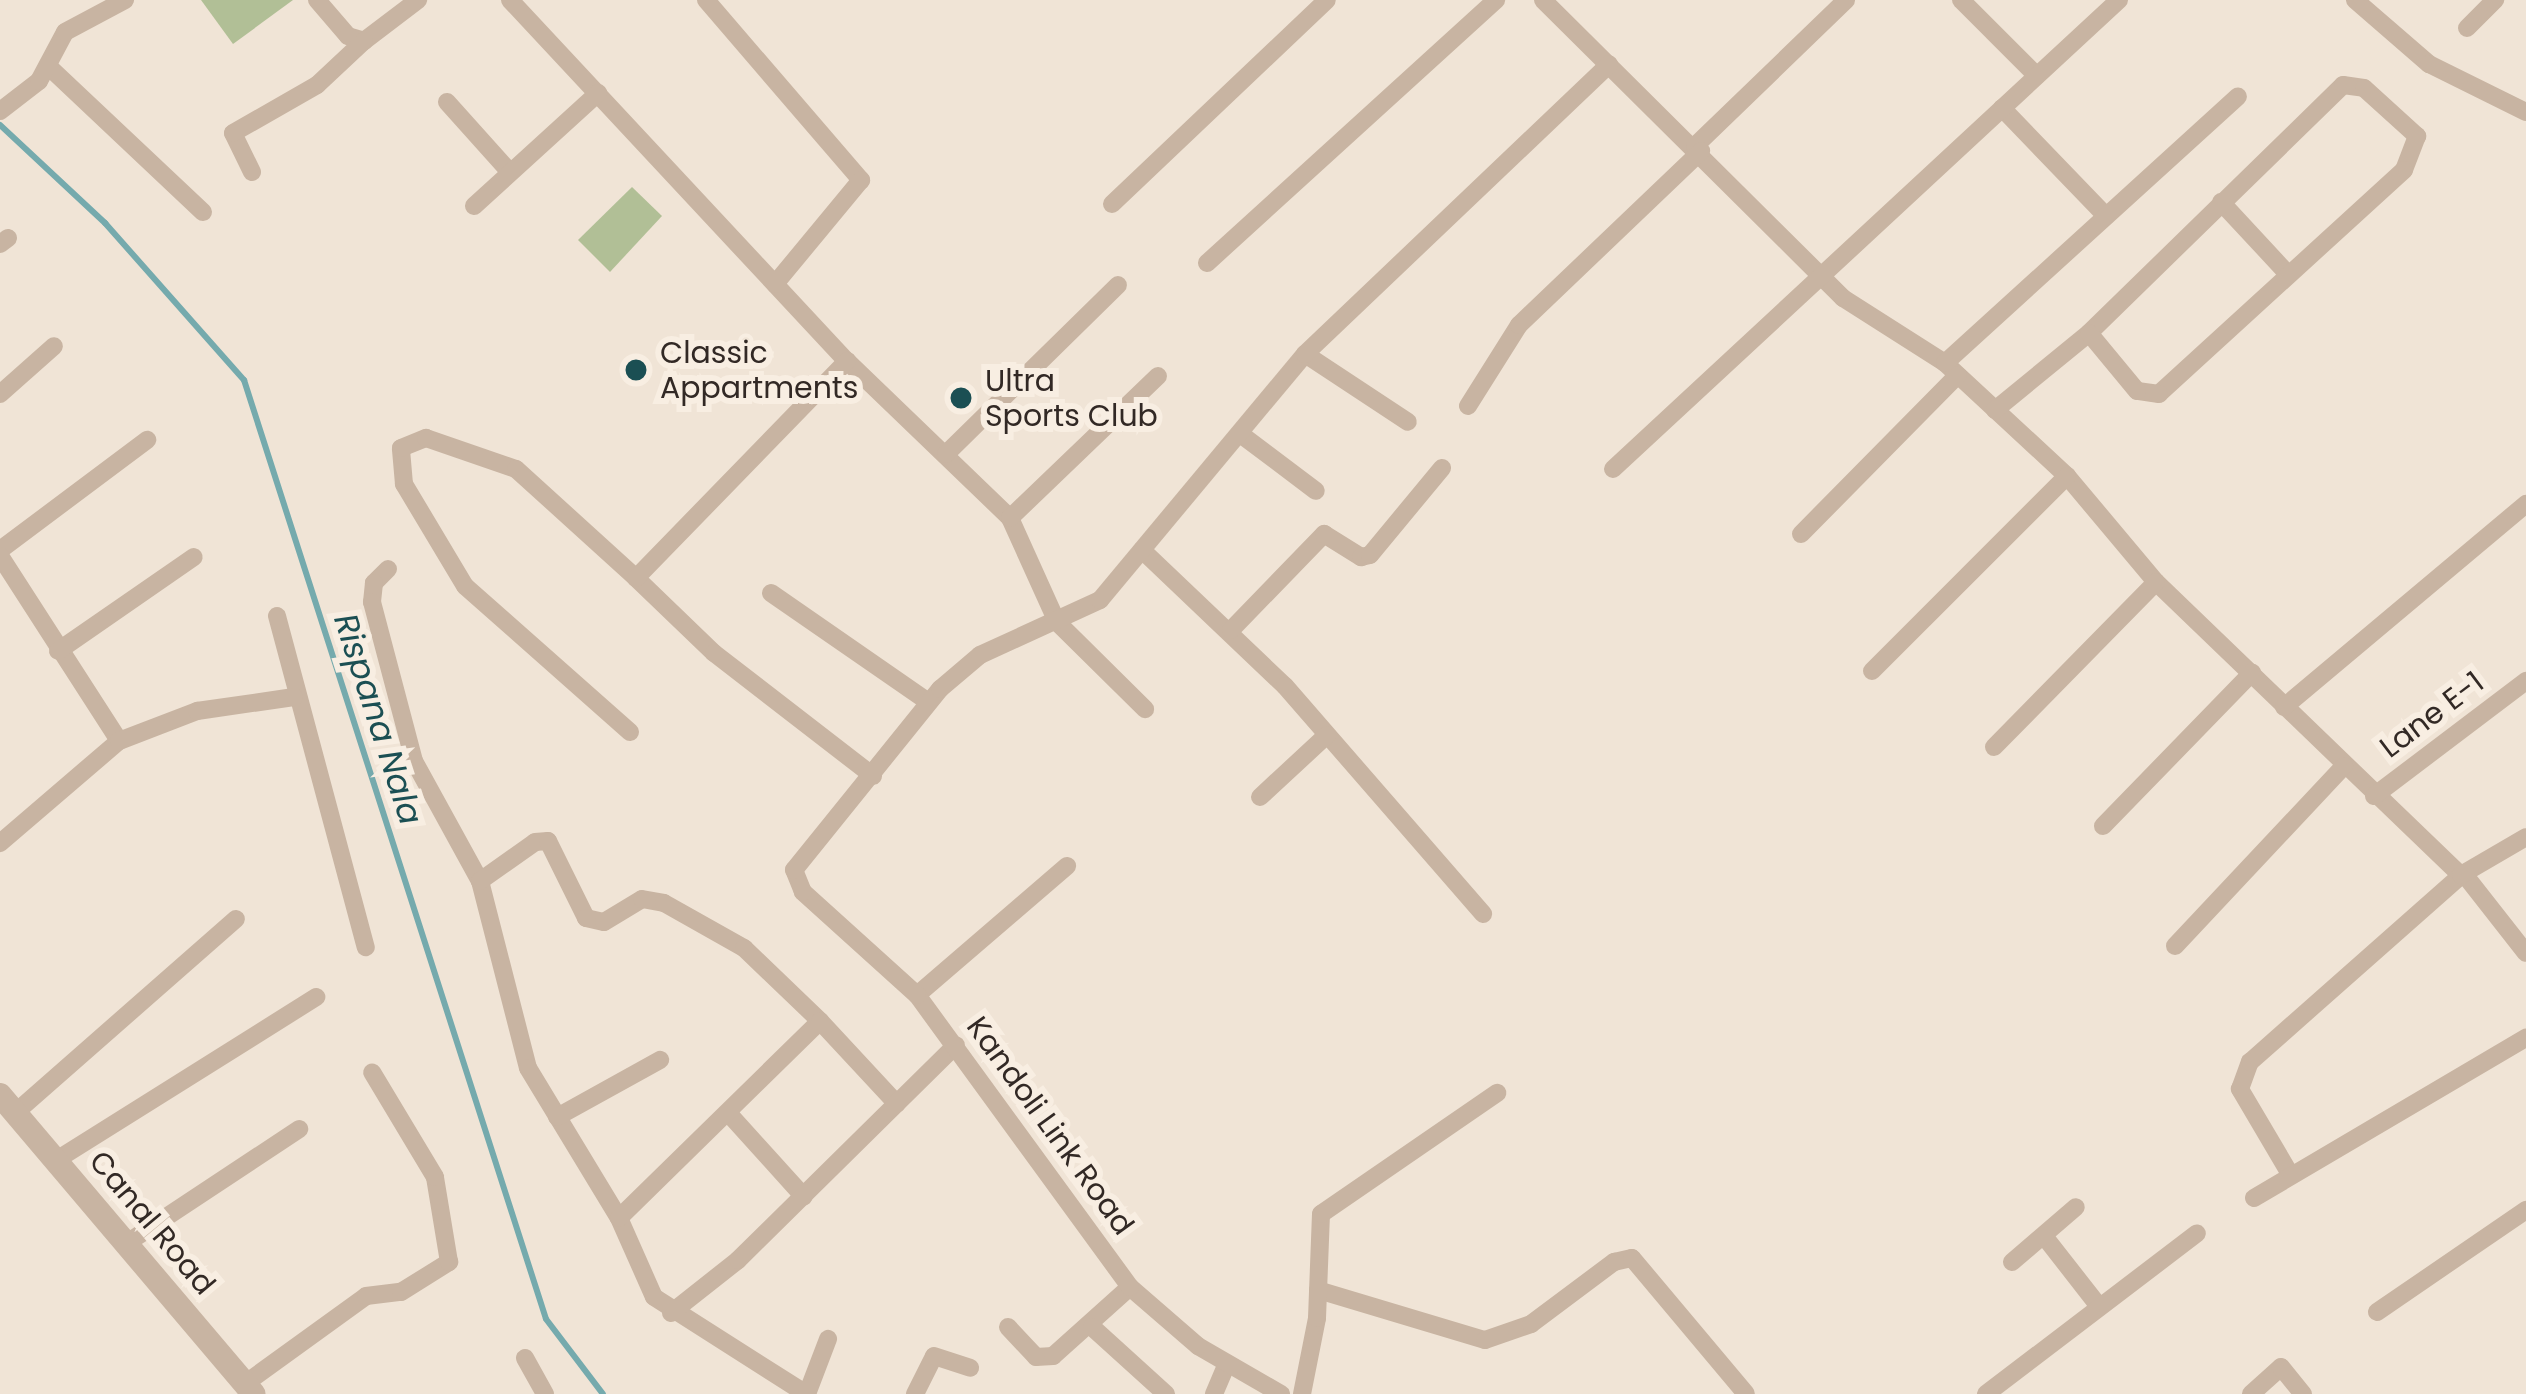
<!DOCTYPE html>
<html>
<head>
<meta charset="utf-8">
<style>
  body { margin:0 }
  #map { position:relative; width:2526px; height:1394px; overflow:hidden; background:#f0e4d6; font-family:Poppins,sans-serif }
  div>[style] { position:absolute }
  .green>* { inset:0; background:#b1bf96 }
  .stream>* { height:6px; margin:-3px; padding:0 3px; transform-origin:3px; border-radius:3px; background:#75aaad }
  .minor>* { height:18px; margin:-9px; padding:0 9px; transform-origin:9px; border-radius:9px; background:#c8b4a2 }
  .tertiary>* { height:24px; margin:-12px; padding:0 12px; transform-origin:12px; border-radius:12px; background:#c8b4a2 }
  .dots>* { width:33px; height:33px; translate:-50% -50%; box-sizing:border-box; border:6px solid #f8eee2; border-radius:50% }
  span { translate:-50% -50%; white-space:nowrap; text-align:center; line-height:1.15; -webkit-text-stroke:12px #f8eee2; paint-order:stroke }
  .poi-label { font-size:30px; color:#322925 }
  .left { translate:0 -50%; text-align:left }
  .street-label { font-size:30px; color:#322925 }
  .water-label { font-size:33px; color:#1b4f53; font-style:italic }
</style>
</head>
<body>
<div id="map">
  <div class="green">
    <div style="clip-path:polygon(201px 0,293px 0,233px 44px)"></div>
    <div style="clip-path:polygon(632px 187px,662px 216px,610px 272px,578px 240px)"></div>
  </div>
  <div class="stream">
    <div style="left:0;top:125px;width:144px;rotate:43deg"></div>
    <div style="left:105px;top:223px;width:210px;rotate:48.5deg"></div>
    <div style="left:244px;top:380px;width:986px;rotate:72.17deg"></div>
    <div style="left:546px;top:1319px;width:94px;rotate:52.8deg"></div>
  </div>
  <div class="minor">
    <div style="left:317px;top:0;width:48px;rotate:49.3deg"></div>
    <div style="left:348px;top:36px;width:17px;rotate:17deg"></div>
    <div style="left:364px;top:41px;width:68px;rotate:-37.2deg"></div>
    <div style="left:510px;top:0;width:494px;rotate:47deg"></div>
    <div style="left:847px;top:361px;width:226px;rotate:43.9deg"></div>
    <div style="left:1010px;top:518px;width:114px;rotate:65.7deg"></div>
    <div style="left:1057px;top:622px;width:124px;rotate:44.7deg"></div>
    <div style="left:706px;top:0;width:238px;rotate:49.3deg"></div>
    <div style="left:861px;top:180px;width:135px;rotate:129.6deg"></div>
    <div style="left:1543px;top:0;width:423px;rotate:44.8deg"></div>
    <div style="left:1843px;top:298px;width:121px;rotate:32.5deg"></div>
    <div style="left:1945px;top:363px;width:166px;rotate:42.8deg"></div>
    <div style="left:2067px;top:476px;width:138px;rotate:50deg"></div>
    <div style="left:2156px;top:582px;width:423px;rotate:43.9deg"></div>
    <div style="left:1961px;top:0;width:107px;rotate:45deg"></div>
    <div style="left:2355px;top:0;width:98px;rotate:40.9deg"></div>
    <div style="left:2429px;top:64px;width:108px;rotate:26.3deg"></div>
    <div style="left:2467px;top:28px;width:40px;rotate:-45deg"></div>
    <div style="left:48px;top:66px;width:213px;rotate:43.3deg"></div>
    <div style="left:447px;top:102px;width:93px;rotate:48.1deg"></div>
    <div style="left:2002px;top:108px;width:150px;rotate:46.1deg"></div>
    <div style="left:0;top:111px;width:49px;rotate:-37.6deg"></div>
    <div style="left:39px;top:81px;width:55px;rotate:-62deg"></div>
    <div style="left:65px;top:32px;width:68px;rotate:-28.1deg"></div>
    <div style="left:1695px;top:146px;width:210px;rotate:-44deg"></div>
    <div style="left:252px;top:172px;width:43px;rotate:-116deg"></div>
    <div style="left:233px;top:133px;width:97px;rotate:-29.7deg"></div>
    <div style="left:317px;top:85px;width:64px;rotate:-43.1deg"></div>
    <div style="left:2221px;top:202px;width:97px;rotate:47.1deg"></div>
    <div style="left:1112px;top:204px;width:296px;rotate:-43.5deg"></div>
    <div style="left:474px;top:206px;width:168px;rotate:-42.3deg"></div>
    <div style="left:0;top:244px;width:10px;rotate:-37deg"></div>
    <div style="left:1207px;top:263px;width:391px;rotate:-42.3deg"></div>
    <div style="left:1305px;top:354px;width:123px;rotate:33.4deg"></div>
    <div style="left:1945px;top:363px;width:396px;rotate:-42.3deg"></div>
    <div style="left:0;top:394px;width:72px;rotate:-41.6deg"></div>
    <div style="left:1468px;top:406px;width:96px;rotate:-57.8deg"></div>
    <div style="left:1519px;top:325px;width:252px;rotate:-43.7deg"></div>
    <div style="left:1995px;top:410px;width:122px;rotate:-39.3deg"></div>
    <div style="left:2089px;top:333px;width:355px;rotate:-44.3deg"></div>
    <div style="left:2343px;top:85px;width:21px;rotate:8deg"></div>
    <div style="left:2364px;top:88px;width:72px;rotate:42.2deg"></div>
    <div style="left:2417px;top:136px;width:36px;rotate:111deg"></div>
    <div style="left:2404px;top:170px;width:332px;rotate:137.6deg"></div>
    <div style="left:2159px;top:394px;width:22px;rotate:-172deg"></div>
    <div style="left:2137px;top:391px;width:75px;rotate:-129.6deg"></div>
    <div style="left:1243px;top:436px;width:91px;rotate:37deg"></div>
    <div style="left:946px;top:454px;width:241px;rotate:-44.5deg"></div>
    <div style="left:1613px;top:469px;width:690px;rotate:-42.83deg"></div>
    <div style="left:1010px;top:518px;width:205px;rotate:-43.8deg"></div>
    <div style="left:1801px;top:534px;width:223px;rotate:-45.4deg"></div>
    <div style="left:0;top:550px;width:184px;rotate:-36.8deg"></div>
    <div style="left:1142px;top:550px;width:197px;rotate:43.6deg"></div>
    <div style="left:1285px;top:686px;width:302px;rotate:49deg"></div>
    <div style="left:0;top:556px;width:220px;rotate:57.2deg"></div>
    <div style="left:119px;top:741px;width:157px;rotate:139.4deg"></div>
    <div style="left:388px;top:569px;width:20px;rotate:135deg"></div>
    <div style="left:374px;top:583px;width:19px;rotate:96deg"></div>
    <div style="left:372px;top:602px;width:164px;rotate:75.2deg"></div>
    <div style="left:414px;top:761px;width:137px;rotate:61.2deg"></div>
    <div style="left:480px;top:881px;width:193px;rotate:75.6deg"></div>
    <div style="left:528px;top:1068px;width:175px;rotate:58.8deg"></div>
    <div style="left:619px;top:1218px;width:86px;rotate:66.1deg"></div>
    <div style="left:654px;top:1297px;width:180px;rotate:32.5deg"></div>
    <div style="left:636px;top:578px;width:108px;rotate:43.9deg"></div>
    <div style="left:714px;top:653px;width:201px;rotate:37.7deg"></div>
    <div style="left:771px;top:593px;width:190px;rotate:34.7deg"></div>
    <div style="left:277px;top:616px;width:343px;rotate:75deg"></div>
    <div style="left:1231px;top:630px;width:134px;rotate:-45.9deg"></div>
    <div style="left:1324px;top:534px;width:44px;rotate:31.9deg"></div>
    <div style="left:1361px;top:557px;width:9px;rotate:-13deg"></div>
    <div style="left:1370px;top:555px;width:113px;rotate:-50.4deg"></div>
    <div style="left:58px;top:651px;width:165px;rotate:-34.7deg"></div>
    <div style="left:1872px;top:671px;width:276px;rotate:-45deg"></div>
    <div style="left:2284px;top:707px;width:316px;rotate:-40deg"></div>
    <div style="left:630px;top:732px;width:220px;rotate:-138.5deg"></div>
    <div style="left:465px;top:586px;width:119px;rotate:-120.9deg"></div>
    <div style="left:404px;top:484px;width:36px;rotate:-95deg"></div>
    <div style="left:401px;top:448px;width:27px;rotate:-22deg"></div>
    <div style="left:426px;top:438px;width:95px;rotate:19deg"></div>
    <div style="left:516px;top:469px;width:162px;rotate:42.2deg"></div>
    <div style="left:636px;top:578px;width:303px;rotate:-45.8deg"></div>
    <div style="left:119px;top:741px;width:84px;rotate:-21deg"></div>
    <div style="left:197px;top:711px;width:98px;rotate:-8.2deg"></div>
    <div style="left:1994px;top:747px;width:231px;rotate:-45.5deg"></div>
    <div style="left:2374px;top:796px;width:191px;rotate:-37.1deg"></div>
    <div style="left:1260px;top:797px;width:91px;rotate:-42.8deg"></div>
    <div style="left:2103px;top:826px;width:214px;rotate:-45.8deg"></div>
    <div style="left:2464px;top:874px;width:100px;rotate:51.9deg"></div>
    <div style="left:480px;top:881px;width:67px;rotate:-35.3deg"></div>
    <div style="left:535px;top:842px;width:13px;rotate:-4deg"></div>
    <div style="left:548px;top:841px;width:86px;rotate:63.7deg"></div>
    <div style="left:586px;top:918px;width:18px;rotate:13deg"></div>
    <div style="left:604px;top:922px;width:44px;rotate:-31.2deg"></div>
    <div style="left:642px;top:899px;width:22px;rotate:10deg"></div>
    <div style="left:664px;top:903px;width:92px;rotate:29.4deg"></div>
    <div style="left:744px;top:948px;width:105px;rotate:43.8deg"></div>
    <div style="left:2175px;top:946px;width:247px;rotate:-46.8deg"></div>
    <div style="left:917px;top:995px;width:198px;rotate:-40.7deg"></div>
    <div style="left:15px;top:1113px;width:294px;rotate:-41.3deg"></div>
    <div style="left:730px;top:1115px;width:110px;rotate:47.9deg"></div>
    <div style="left:557px;top:1117px;width:118px;rotate:-29deg"></div>
    <div style="left:58px;top:1159px;width:305px;rotate:-32.1deg"></div>
    <div style="left:2290px;top:1174px;width:99px;rotate:-120.5deg"></div>
    <div style="left:2240px;top:1089px;width:29px;rotate:-70deg"></div>
    <div style="left:2250px;top:1062px;width:282px;rotate:-41.5deg"></div>
    <div style="left:2461px;top:875px;width:75px;rotate:-30.3deg"></div>
    <div style="left:2254px;top:1198px;width:316px;rotate:-30.5deg"></div>
    <div style="left:619px;top:1218px;width:281px;rotate:-44.4deg"></div>
    <div style="left:820px;top:1021px;width:113px;rotate:47.1deg"></div>
    <div style="left:2044px;top:1236px;width:88px;rotate:52deg"></div>
    <div style="left:130px;top:1241px;width:203px;rotate:-33.5deg"></div>
    <div style="left:2012px;top:1262px;width:84px;rotate:-40.7deg"></div>
    <div style="left:1318px;top:1290px;width:174px;rotate:16.7deg"></div>
    <div style="left:1485px;top:1340px;width:49px;rotate:-19.2deg"></div>
    <div style="left:1531px;top:1324px;width:104px;rotate:-36.8deg"></div>
    <div style="left:1614px;top:1262px;width:18px;rotate:-13deg"></div>
    <div style="left:1632px;top:1258px;width:177px;rotate:50deg"></div>
    <div style="left:2377px;top:1312px;width:181px;rotate:-34.4deg"></div>
    <div style="left:671px;top:1313px;width:85px;rotate:-38.3deg"></div>
    <div style="left:738px;top:1260px;width:306px;rotate:-44.6deg"></div>
    <div style="left:1008px;top:1327px;width:41px;rotate:47deg"></div>
    <div style="left:1036px;top:1357px;width:17px;rotate:-3deg"></div>
    <div style="left:1053px;top:1356px;width:103px;rotate:-41.9deg"></div>
    <div style="left:1092px;top:1327px;width:100px;rotate:42.2deg"></div>
    <div style="left:525px;top:1358px;width:41px;rotate:60.9deg"></div>
    <div style="left:246px;top:1383px;width:148px;rotate:-35.9deg"></div>
    <div style="left:366px;top:1296px;width:35px;rotate:-7deg"></div>
    <div style="left:401px;top:1292px;width:57px;rotate:-32deg"></div>
    <div style="left:449px;top:1262px;width:86px;rotate:-99.4deg"></div>
    <div style="left:435px;top:1177px;width:122px;rotate:-121deg"></div>
    <div style="left:807px;top:1394px;width:59px;rotate:-69.1deg"></div>
    <div style="left:915px;top:1394px;width:42px;rotate:-63.4deg"></div>
    <div style="left:934px;top:1356px;width:38px;rotate:18deg"></div>
    <div style="left:1214px;top:1394px;width:33px;rotate:-67deg"></div>
    <div style="left:1281px;top:1394px;width:96px;rotate:-150deg"></div>
    <div style="left:1198px;top:1346px;width:90px;rotate:-139.1deg"></div>
    <div style="left:1130px;top:1287px;width:361px;rotate:-126.1deg"></div>
    <div style="left:917px;top:995px;width:154px;rotate:-137.9deg"></div>
    <div style="left:803px;top:892px;width:24px;rotate:-112deg"></div>
    <div style="left:794px;top:870px;width:233px;rotate:-51.1deg"></div>
    <div style="left:940px;top:689px;width:52px;rotate:-40.4deg"></div>
    <div style="left:980px;top:655px;width:132px;rotate:-24.6deg"></div>
    <div style="left:1100px;top:600px;width:320px;rotate:-50.2deg"></div>
    <div style="left:1305px;top:354px;width:420px;rotate:-43.6deg"></div>
    <div style="left:1302px;top:1394px;width:77px;rotate:-78.8deg"></div>
    <div style="left:1317px;top:1318px;width:104px;rotate:-87.8deg"></div>
    <div style="left:1321px;top:1214px;width:214px;rotate:-34.5deg"></div>
    <div style="left:1986px;top:1394px;width:265px;rotate:-37.3deg"></div>
    <div style="left:2251px;top:1394px;width:40px;rotate:-42deg"></div>
    <div style="left:2281px;top:1367px;width:35px;rotate:51deg"></div>
  </div>
  <div class="tertiary">
    <div style="left:0;top:1095px;width:392px;rotate:49.7deg"></div>
  </div>
  <div class="dots">
    <div style="left:636px;top:370px;background:#1b4f53"></div>
    <div style="left:961px;top:398px;background:#1b4f53"></div>
  </div>
  <div class="poi-label">
    <span class="left" style="left:660px;top:370px">Classic<br>Appartments</span>
    <span class="left" style="left:985px;top:398px">Ultra<br>Sports Club</span>
  </div>
  <div class="street-label">
    <span style="left:2432px;top:715px;rotate:-37deg">Lane E-1</span>
    <span style="left:1050px;top:1126px;rotate:54deg">Kandoli Link Road</span>
    <span style="left:152px;top:1223px;rotate:50deg">Canal Road</span>
  </div>
  <div class="water-label">
    <span style="left:378px;top:719px;rotate:72deg">Rispana Nala</span>
  </div>
</div>
</body>
</html>
